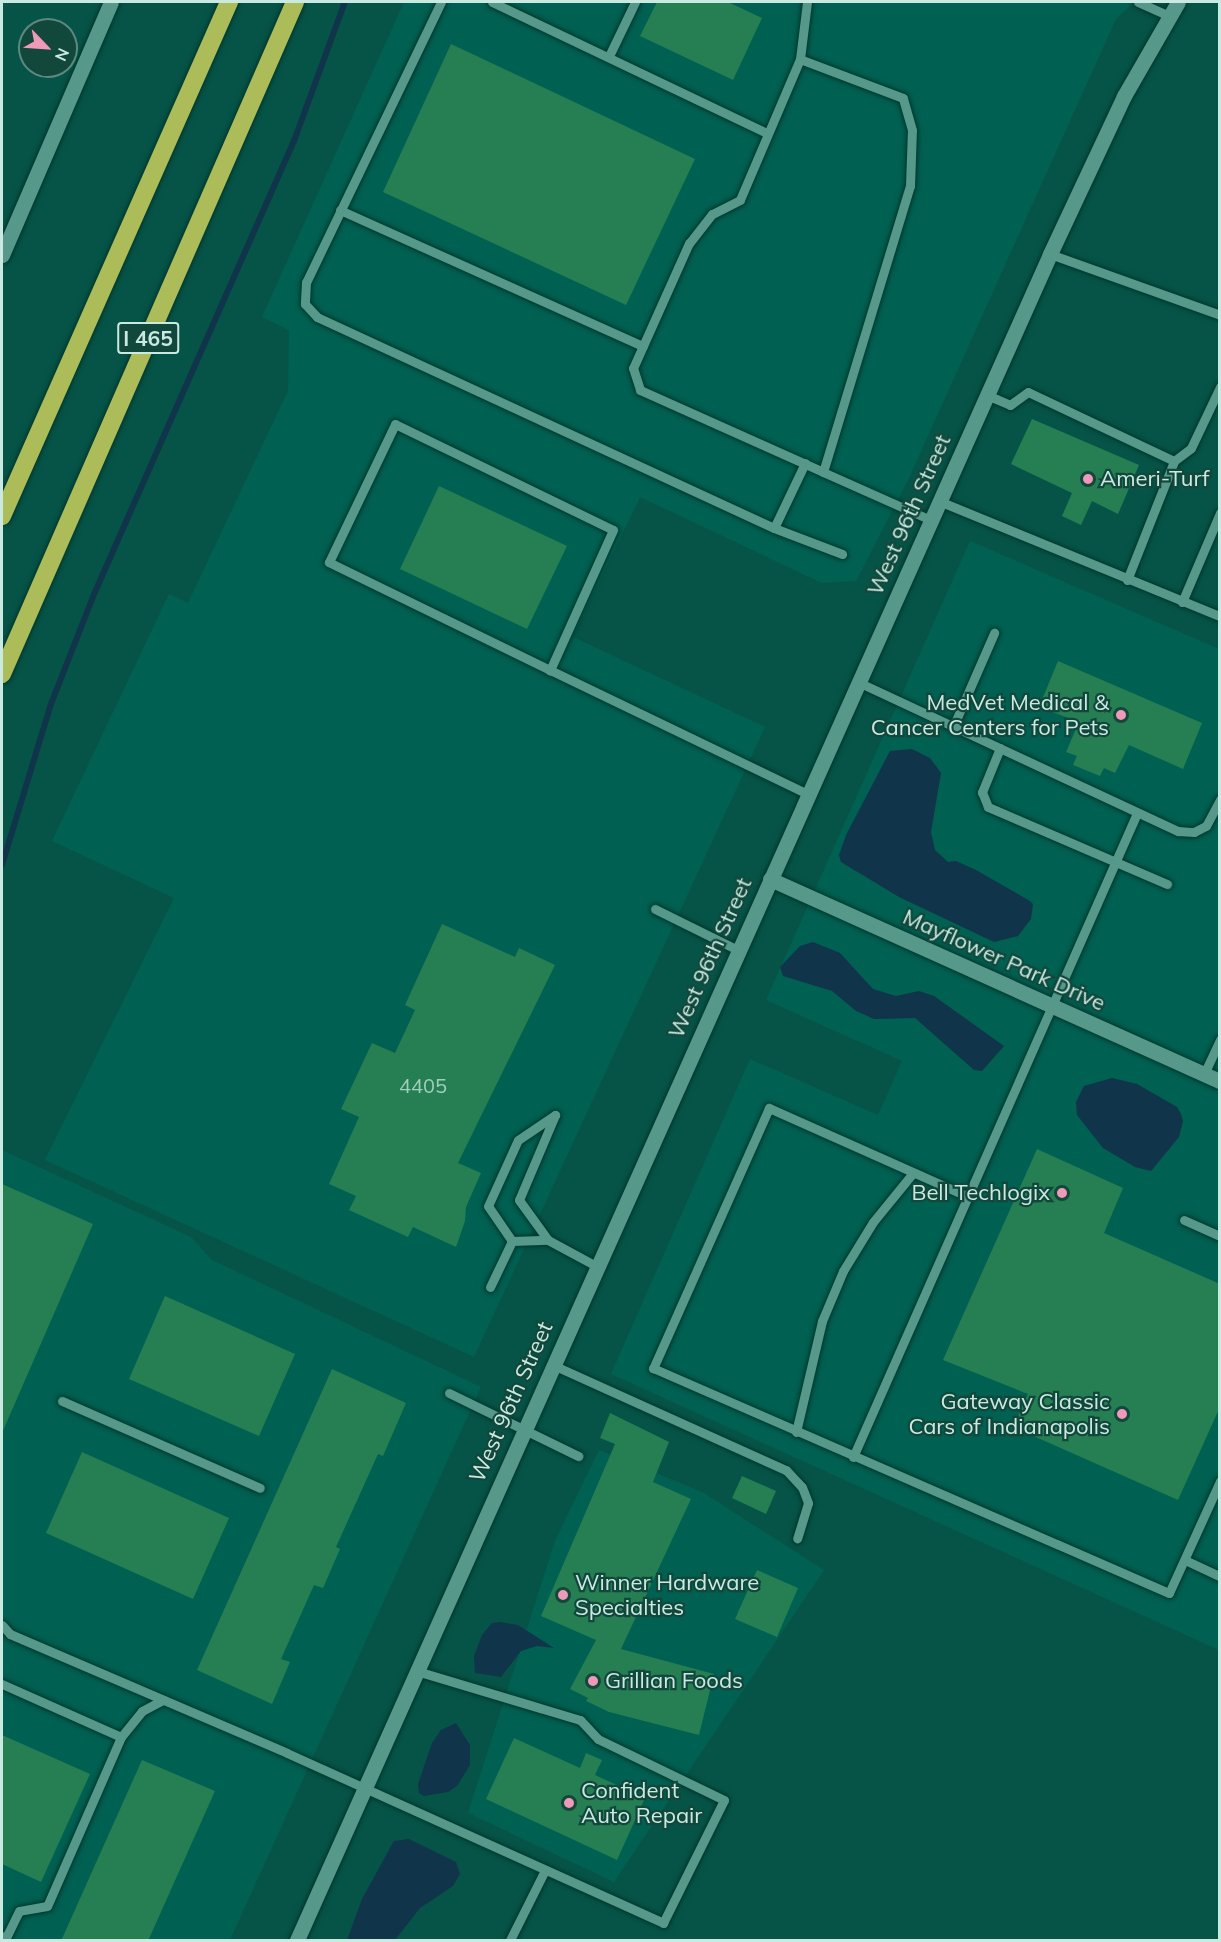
<!DOCTYPE html>
<html>
<head>
<meta charset="utf-8">
<style>
  body { margin:0 }
  #map { position:relative; width:1221px; height:1942px; overflow:hidden; background:#065447; font-family:Mulish,sans-serif }
  div>[style] { position:absolute }
  .built>* { inset:0; background:#006051 }
  .water>* { inset:0; background:#103449 }
  .stream>* { height:6px; margin:-3px; padding:0 3px; transform-origin:3px; border-radius:3px; background:#103449 }
  .building>* { inset:0; background:#257f52 }
  .roads { filter:drop-shadow(0 0 2px #00372d) drop-shadow(0 0 2px #00372d) }
  .service>* { height:9px; margin:-4.5px; padding:0 4.5px; transform-origin:4.5px; border-radius:4.5px; background:#569889 }
  .minor>* { height:15px; margin:-7.5px; padding:0 7.5px; transform-origin:7.5px; border-radius:7.5px; background:#569889 }
  .tertiary>* { height:15px; margin:-7.5px; padding:0 7.5px; transform-origin:7.5px; border-radius:7.5px; background:#569889 }
  .motorway>* { height:18px; margin:-9px; padding:0 9px; transform-origin:9px; border-radius:9px; background:#acbc59 }
  .dots>* { width:16px; height:16px; translate:-50% -50%; box-sizing:border-box; border:3px solid #12473c; border-radius:50% }
  span { translate:-50% -50%; white-space:nowrap; text-align:center; line-height:1.15; -webkit-text-stroke:4.5px #12473c; paint-order:stroke }
  .number-label { font-size:20px; color:#a1cfbd }
  .number-label span { -webkit-text-stroke-width:0 }
  .shield-label span { padding:2px 4px; background:#12473c; border:2px solid; border-radius:4px; -webkit-text-stroke-width:0 }
  .shield-label { font-size:21px; color:#caeae1; font-weight:700 }
  .poi-label { font-size:22px; color:#caeae1 }
  .left { translate:0 -50%; text-align:left }
  .right { translate:-100% -50%; text-align:right }
  .street-label { font-size:22px; color:#caeae1 }
  .frame { position:absolute; inset:0; border:3px solid #caeae1; pointer-events:none }
  .north { position:absolute; left:18px; top:18px; width:60px; height:60px; box-sizing:border-box; background:#12473c; border:2px solid #5c887e; border-radius:50%; rotate:115deg; font-size:16px; font-weight:700; line-height:24px; text-align:center; color:#caeae1 }
  .north::after { content:''; display:block; margin:auto; width:21px; height:27px; background:#ef9ab8; clip-path:polygon(50% 0,100% 100%,50% 72%,0 100%) }
</style>
</head>
<body>
<div id="map">
  <div class="built">
    <div style="clip-path:polygon(404px 2px,1134px 2px,1116px 19px,909px 478px,856px 581px,822px 583px,640px 497px,573px 637px,765px 727px,474px 1357px,45px 1160px,174px 898px,52px 841px,169px 594px,188px 603px,288px 391px,289px 330px,262px 317px)"></div>
    <div style="clip-path:polygon(970px 541px,1219px 649px,1219px 1650px,611px 1374px,750px 1059px,878px 1115px,902px 1061px,766px 1000px)"></div>
    <div style="clip-path:polygon(2px 1150px,191px 1237px,212px 1260px,481px 1387px,230px 1940px,2px 1940px)"></div>
    <div style="clip-path:polygon(599px 1450px,702px 1492px,824px 1570px,614px 1882px,468px 1813px,555px 1541px)"></div>
  </div>
  <div class="water">
    <div style="clip-path:polygon(912px 749px,930px 758px,941px 773px,931px 832px,935px 850px,948px 862px,956px 861px,976px 870px,1030px 901px,1033px 904px,1031px 919px,1018px 936px,994px 942px,899px 897px,841px 862px,839px 855px,846px 835px,890px 751px)"></div>
    <div style="clip-path:polygon(813px 942px,840px 953px,873px 989px,896px 996px,919px 991px,934px 996px,1004px 1046px,982px 1071px,974px 1070px,915px 1018px,874px 1019px,856px 1011px,832px 991px,783px 976px,780px 967px,800px 946px)"></div>
    <div style="clip-path:polygon(1112px 1078px,1137px 1084px,1177px 1107px,1181px 1114px,1183px 1121px,1179px 1137px,1151px 1171px,1135px 1167px,1103px 1148px,1077px 1115px,1076px 1102px,1084px 1086px)"></div>
    <div style="clip-path:polygon(500px 1622px,518px 1625px,554px 1648px,537px 1646px,521px 1651px,501px 1677px,475px 1673px,474px 1656px,482px 1635px,492px 1623px)"></div>
    <div style="clip-path:polygon(456px 1723px,470px 1745px,470px 1765px,457px 1786px,448px 1792px,424px 1796px,419px 1793px,418px 1784px,432px 1743px,441px 1730px)"></div>
    <div style="clip-path:polygon(409px 1839px,456px 1862px,460px 1874px,453px 1886px,420px 1908px,395px 1940px,347px 1940px,362px 1899px,390px 1848px,394px 1841px)"></div>
  </div>
  <div class="stream">
    <div style="left:2px;top:865px;width:168px;rotate:-73.1deg"></div>
    <div style="left:51px;top:704px;width:120px;rotate:-68.6deg"></div>
    <div style="left:95px;top:592px;width:493px;rotate:-66.2deg"></div>
    <div style="left:294px;top:141px;width:148px;rotate:-69.9deg"></div>
  </div>
  <div class="building">
    <div style="clip-path:polygon(657px 2px,728px 2px,762px 18px,733px 80px,640px 36px)"></div>
    <div style="clip-path:polygon(451px 44px,695px 159px,626px 305px,383px 192px)"></div>
    <div style="clip-path:polygon(1032px 419px,1139px 465px,1118px 514px,1092px 501px,1081px 525px,1062px 516px,1072px 493px,1011px 464px)"></div>
    <div style="clip-path:polygon(439px 486px,567px 546px,527px 629px,400px 569px)"></div>
    <div style="clip-path:polygon(1058px 661px,1202px 723px,1183px 769px,1129px 745px,1115px 773px,1104px 768px,1100px 776px,1073px 765px,1077px 756px,1066px 752px,1079px 722px,1039px 707px)"></div>
    <div style="clip-path:polygon(442px 924px,515px 957px,519px 948px,555px 965px,458px 1163px,481px 1173px,466px 1207px,465px 1221px,456px 1247px,413px 1227px,408px 1237px,349px 1210px,356px 1196px,329px 1184px,359px 1117px,341px 1109px,372px 1043px,395px 1053px,415px 1010px,405px 1005px)"></div>
    <div style="clip-path:polygon(1037px 1149px,1123px 1188px,1104px 1233px,1220px 1284px,1220px 1407px,1178px 1500px,1013px 1427px,1028px 1394px,943px 1360px)"></div>
    <div style="clip-path:polygon(2px 1184px,93px 1224px,2px 1433px)"></div>
    <div style="clip-path:polygon(165px 1296px,295px 1354px,259px 1436px,129px 1379px)"></div>
    <div style="clip-path:polygon(332px 1369px,406px 1403px,383px 1456px,378px 1454px,336px 1547px,340px 1549px,323px 1588px,314px 1585px,281px 1659px,290px 1662px,272px 1704px,197px 1670px)"></div>
    <div style="clip-path:polygon(610px 1413px,669px 1442px,653px 1482px,691px 1499px,621px 1649px,714px 1674px,699px 1735px,609px 1712px,586px 1701px,588px 1698px,570px 1689px,596px 1640px,541px 1616px,615px 1444px,600px 1438px)"></div>
    <div style="clip-path:polygon(82px 1452px,229px 1518px,193px 1599px,46px 1533px)"></div>
    <div style="clip-path:polygon(742px 1476px,776px 1491px,766px 1514px,732px 1498px)"></div>
    <div style="clip-path:polygon(757px 1570px,798px 1588px,777px 1637px,735px 1619px)"></div>
    <div style="clip-path:polygon(2px 1735px,90px 1774px,41px 1882px,2px 1864px)"></div>
    <div style="clip-path:polygon(514px 1738px,580px 1768px,586px 1753px,602px 1760px,595px 1775px,645px 1798px,617px 1860px,486px 1799px)"></div>
    <div style="clip-path:polygon(142px 1760px,215px 1791px,148px 1941px,61px 1941px)"></div>
  </div>
  <div class="roads">
    <div class="service">
      <div style="left:441px;top:2px;width:311px;rotate:115.7deg"></div>
      <div style="left:306px;top:282px;width:22px;rotate:93deg"></div>
      <div style="left:305px;top:304px;width:18px;rotate:47deg"></div>
      <div style="left:317px;top:317px;width:503px;rotate:24.78deg"></div>
      <div style="left:774px;top:528px;width:72px;rotate:-64.5deg"></div>
      <div style="left:492px;top:2px;width:305px;rotate:25.5deg"></div>
      <div style="left:1138px;top:2px;width:35px;rotate:24deg"></div>
      <div style="left:609px;top:56px;width:60px;rotate:-64.3deg"></div>
      <div style="left:800px;top:59px;width:57px;rotate:-83deg"></div>
      <div style="left:340px;top:210px;width:332px;rotate:24.2deg"></div>
      <div style="left:1050px;top:254px;width:181px;rotate:19.7deg"></div>
      <div style="left:987px;top:395px;width:25px;rotate:23deg"></div>
      <div style="left:1010px;top:405px;width:22px;rotate:-36deg"></div>
      <div style="left:1028px;top:392px;width:161px;rotate:25.3deg"></div>
      <div style="left:823px;top:472px;width:299px;rotate:-73.1deg"></div>
      <div style="left:910px;top:186px;width:56px;rotate:-88deg"></div>
      <div style="left:912px;top:130px;width:33px;rotate:-106deg"></div>
      <div style="left:903px;top:98px;width:110px;rotate:-159.3deg"></div>
      <div style="left:800px;top:59px;width:153px;rotate:113.1deg"></div>
      <div style="left:740px;top:200px;width:31px;rotate:153deg"></div>
      <div style="left:712px;top:214px;width:37px;rotate:128deg"></div>
      <div style="left:689px;top:243px;width:137px;rotate:114.1deg"></div>
      <div style="left:633px;top:368px;width:23px;rotate:72deg"></div>
      <div style="left:640px;top:390px;width:201px;rotate:24.1deg"></div>
      <div style="left:823px;top:472px;width:118px;rotate:24deg"></div>
      <div style="left:939px;top:501px;width:304px;rotate:22.3deg"></div>
      <div style="left:774px;top:528px;width:73px;rotate:20.9deg"></div>
      <div style="left:1127px;top:580px;width:128px;rotate:-68.4deg"></div>
      <div style="left:1174px;top:461px;width:21px;rotate:-37deg"></div>
      <div style="left:1191px;top:448px;width:68px;rotate:-64.6deg"></div>
      <div style="left:1182px;top:602px;width:97px;rotate:-66.9deg"></div>
      <div style="left:550px;top:670px;width:246px;rotate:-154deg"></div>
      <div style="left:329px;top:562px;width:153px;rotate:-64.4deg"></div>
      <div style="left:395px;top:424px;width:242px;rotate:25.9deg"></div>
      <div style="left:613px;top:530px;width:154px;rotate:114.2deg"></div>
      <div style="left:550px;top:670px;width:286px;rotate:25.7deg"></div>
      <div style="left:858px;top:682px;width:353px;rotate:25deg"></div>
      <div style="left:1178px;top:831px;width:16px;rotate:4deg"></div>
      <div style="left:1194px;top:832px;width:13px;rotate:-27deg"></div>
      <div style="left:1206px;top:826px;width:30px;rotate:-62deg"></div>
      <div style="left:953px;top:727px;width:103px;rotate:-66.4deg"></div>
      <div style="left:1000px;top:748px;width:48px;rotate:112.2deg"></div>
      <div style="left:982px;top:792px;width:16px;rotate:68deg"></div>
      <div style="left:988px;top:807px;width:195px;rotate:23.3deg"></div>
      <div style="left:655px;top:909px;width:93px;rotate:26.3deg"></div>
      <div style="left:1204px;top:1074px;width:38px;rotate:-65deg"></div>
      <div style="left:555px;top:1115px;width:92px;rotate:113deg"></div>
      <div style="left:519px;top:1200px;width:49px;rotate:54.1deg"></div>
      <div style="left:548px;top:1240px;width:55px;rotate:28.4deg"></div>
      <div style="left:969px;top:1197px;width:219px;rotate:-156deg"></div>
      <div style="left:769px;top:1108px;width:285px;rotate:114deg"></div>
      <div style="left:653px;top:1368px;width:563px;rotate:23.56deg"></div>
      <div style="left:1169px;top:1593px;width:123px;rotate:-65.5deg"></div>
      <div style="left:1184px;top:1220px;width:39px;rotate:24deg"></div>
      <div style="left:512px;top:1241px;width:42px;rotate:-124.4deg"></div>
      <div style="left:488px;top:1206px;width:72px;rotate:-65.6deg"></div>
      <div style="left:518px;top:1140px;width:45px;rotate:-34deg"></div>
      <div style="left:512px;top:1241px;width:36px;rotate:-2deg"></div>
      <div style="left:490px;top:1287px;width:51px;rotate:-64.4deg"></div>
      <div style="left:553px;top:1365px;width:256px;rotate:24.3deg"></div>
      <div style="left:786px;top:1470px;width:23px;rotate:47deg"></div>
      <div style="left:802px;top:1487px;width:17px;rotate:69deg"></div>
      <div style="left:808px;top:1503px;width:37px;rotate:107deg"></div>
      <div style="left:449px;top:1393px;width:144px;rotate:26deg"></div>
      <div style="left:62px;top:1401px;width:216px;rotate:23.7deg"></div>
      <div style="left:796px;top:1432px;width:114px;rotate:-76.8deg"></div>
      <div style="left:822px;top:1321px;width:54px;rotate:-67.2deg"></div>
      <div style="left:843px;top:1271px;width:57px;rotate:-58.5deg"></div>
      <div style="left:873px;top:1222px;width:63px;rotate:-50.8deg"></div>
      <div style="left:853px;top:1457px;width:704px;rotate:-66.2deg"></div>
      <div style="left:1185px;top:1560px;width:38px;rotate:25deg"></div>
      <div style="left:2px;top:1625px;width:12px;rotate:48deg"></div>
      <div style="left:10px;top:1634px;width:301px;rotate:23.2deg"></div>
      <div style="left:287px;top:1753px;width:413px;rotate:24.3deg"></div>
      <div style="left:663px;top:1923px;width:137px;rotate:-63.6deg"></div>
      <div style="left:724px;top:1800px;width:140px;rotate:-154.2deg"></div>
      <div style="left:598px;top:1739px;width:26px;rotate:-133deg"></div>
      <div style="left:580px;top:1720px;width:170px;rotate:-163.3deg"></div>
      <div style="left:2px;top:1684px;width:130px;rotate:24deg"></div>
      <div style="left:121px;top:1737px;width:184px;rotate:113.6deg"></div>
      <div style="left:47px;top:1906px;width:28px;rotate:170deg"></div>
      <div style="left:19px;top:1911px;width:30px;rotate:116deg"></div>
      <div style="left:6px;top:1938px;width:4px;rotate:-153deg"></div>
      <div style="left:121px;top:1737px;width:33px;rotate:-51deg"></div>
      <div style="left:142px;top:1711px;width:24px;rotate:-28deg"></div>
      <div style="left:510px;top:1940px;width:78px;rotate:-63.4deg"></div>
    </div>
    <div class="minor">
      <div style="left:2px;top:255px;width:275px;rotate:-66.7deg"></div>
      <div style="left:770px;top:879px;width:493px;rotate:24.2deg"></div>
    </div>
    <div class="tertiary">
      <div style="left:297px;top:1940px;width:1847px;rotate:-65.93deg"></div>
      <div style="left:1050px;top:254px;width:174px;rotate:-64.9deg"></div>
      <div style="left:1124px;top:96px;width:108px;rotate:-60.1deg"></div>
    </div>
    <div class="motorway">
      <div style="left:2px;top:516px;width:562px;rotate:-66.17deg"></div>
      <div style="left:2px;top:674px;width:733px;rotate:-66.44deg"></div>
    </div>
  </div>
  <div class="dots">
    <div style="left:1088px;top:479px;background:#ef9ab8"></div>
    <div style="left:1121px;top:715px;background:#ef9ab8"></div>
    <div style="left:1062px;top:1193px;background:#ef9ab8"></div>
    <div style="left:1122px;top:1414px;background:#ef9ab8"></div>
    <div style="left:563px;top:1595px;background:#ef9ab8"></div>
    <div style="left:593px;top:1681px;background:#ef9ab8"></div>
    <div style="left:569px;top:1803px;background:#ef9ab8"></div>
  </div>
  <div class="number-label">
    <span style="left:423px;top:1085px">4405</span>
  </div>
  <div class="shield-label">
    <span style="left:148px;top:338px">I 465</span>
  </div>
  <div class="poi-label">
    <span class="left" style="left:1100px;top:479px">Ameri-Turf</span>
    <span class="right" style="left:1109px;top:715px">MedVet Medical &amp;<br>Cancer Centers for Pets</span>
    <span class="right" style="left:1050px;top:1193px">Bell Techlogix</span>
    <span class="right" style="left:1110px;top:1414px">Gateway Classic<br>Cars of Indianapolis</span>
    <span class="left" style="left:575px;top:1595px">Winner Hardware<br>Specialties</span>
    <span class="left" style="left:605px;top:1681px">Grillian Foods</span>
    <span class="left" style="left:581px;top:1803px">Confident<br>Auto Repair</span>
  </div>
  <div class="street-label">
    <span style="left:909px;top:515px;rotate:-66deg">West 96th Street</span>
    <span style="left:710px;top:958px;rotate:-66deg">West 96th Street</span>
    <span style="left:1004px;top:960px;rotate:24deg">Mayflower Park Drive</span>
    <span style="left:511px;top:1402px;rotate:-66deg">West 96th Street</span>
  </div>
  <div class="frame"></div>
  <div class="north">N</div>
</div>
</body>
</html>
